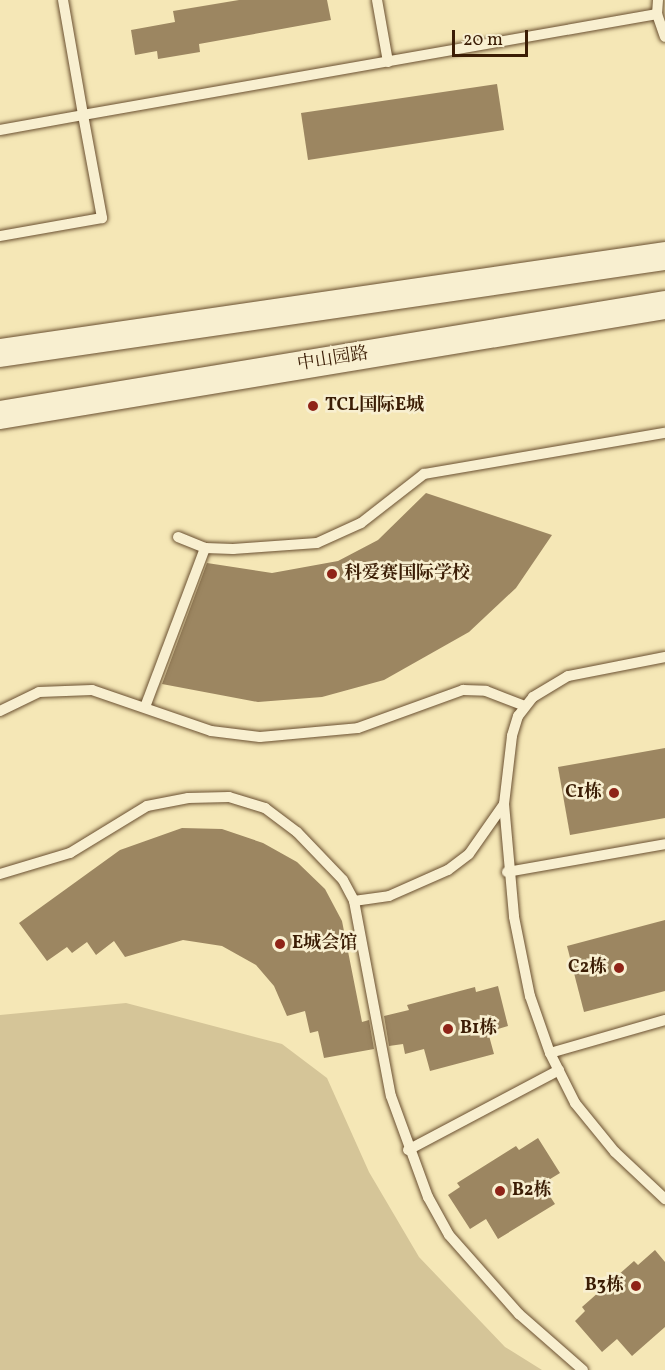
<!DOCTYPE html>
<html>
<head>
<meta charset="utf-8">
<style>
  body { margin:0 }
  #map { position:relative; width:665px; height:1370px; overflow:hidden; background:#f5e7b6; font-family:Vollkorn,"Noto Serif SC",serif }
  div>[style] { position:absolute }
  .green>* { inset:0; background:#d5c598 }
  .building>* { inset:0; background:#9c8661 }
  .roads { filter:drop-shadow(0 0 2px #6a5031) drop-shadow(0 0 2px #6a5031) }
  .lane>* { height:10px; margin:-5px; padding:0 5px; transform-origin:5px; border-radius:5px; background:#f8efd0 }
  .secondary>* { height:28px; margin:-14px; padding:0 14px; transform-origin:14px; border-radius:14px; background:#f8efd0 }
  .dots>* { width:16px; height:16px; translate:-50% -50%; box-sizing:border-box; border:3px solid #f8efd0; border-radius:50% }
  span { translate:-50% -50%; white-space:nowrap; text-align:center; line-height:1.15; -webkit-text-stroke:5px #f8efd0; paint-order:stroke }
  .street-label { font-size:18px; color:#3b1d05 }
  .poi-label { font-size:18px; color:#3b1d05; font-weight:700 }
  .left { translate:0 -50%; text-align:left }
  .right { translate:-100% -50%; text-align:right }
  .scale { position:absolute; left:452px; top:30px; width:76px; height:27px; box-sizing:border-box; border:3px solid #3b1d05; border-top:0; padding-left:8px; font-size:18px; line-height:21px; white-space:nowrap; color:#3b1d05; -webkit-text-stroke:4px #f8efd0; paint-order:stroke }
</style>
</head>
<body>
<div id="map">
  <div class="green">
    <div style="clip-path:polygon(126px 1003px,282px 1044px,327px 1078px,369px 1172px,419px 1257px,505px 1347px,542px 1370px,0 1370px,0 1015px)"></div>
  </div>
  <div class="building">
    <div style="clip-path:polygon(239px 0,327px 0,331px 20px,199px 44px,200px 52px,158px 59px,157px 51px,135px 55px,131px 30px,175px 22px,173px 11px)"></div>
    <div style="clip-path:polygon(497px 84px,504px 130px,308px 160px,301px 113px)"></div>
    <div style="clip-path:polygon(426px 493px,552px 535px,516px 588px,469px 632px,384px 680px,322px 697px,258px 702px,162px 684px,207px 563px,272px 573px,338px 561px,378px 540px)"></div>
    <div style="clip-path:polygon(665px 748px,665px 818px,570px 835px,558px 767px)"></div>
    <div style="clip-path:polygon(182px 828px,222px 829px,263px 843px,297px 862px,325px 889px,342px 921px,362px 1022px,369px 1020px,374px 1049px,324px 1058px,318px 1031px,310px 1033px,305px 1011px,287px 1016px,274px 986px,256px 965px,222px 946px,183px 940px,125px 957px,114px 941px,96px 955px,87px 942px,72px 953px,67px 947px,47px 961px,19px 923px,120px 850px)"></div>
    <div style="clip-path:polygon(665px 920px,665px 991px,584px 1012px,567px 946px)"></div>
    <div style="clip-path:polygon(498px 986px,508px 1026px,488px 1032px,494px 1054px,430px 1071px,424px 1049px,405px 1054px,403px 1044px,389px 1046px,384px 1016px,409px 1010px,407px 1005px,475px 987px,476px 992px)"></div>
    <div style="clip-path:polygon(538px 1138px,560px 1173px,542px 1184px,555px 1204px,498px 1239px,486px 1219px,470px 1229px,448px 1195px,460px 1187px,457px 1183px,516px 1146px,519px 1150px)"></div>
    <div style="clip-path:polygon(655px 1250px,665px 1262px,665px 1327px,632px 1356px,617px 1339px,602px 1352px,575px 1321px,585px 1311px,582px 1307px,634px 1261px,638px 1265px)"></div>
  </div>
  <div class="roads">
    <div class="lane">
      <div style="left:63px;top:0;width:117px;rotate:80.1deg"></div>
      <div style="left:83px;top:115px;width:583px;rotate:-9.98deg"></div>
      <div style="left:377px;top:0;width:63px;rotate:79.9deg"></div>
      <div style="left:658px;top:0;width:14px;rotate:94deg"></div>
      <div style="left:657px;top:14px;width:24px;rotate:71deg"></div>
      <div style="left:0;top:130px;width:84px;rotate:-10.2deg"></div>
      <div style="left:83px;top:115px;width:105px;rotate:79.5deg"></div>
      <div style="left:102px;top:218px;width:104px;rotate:170deg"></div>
      <div style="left:178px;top:537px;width:29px;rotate:22deg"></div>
      <div style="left:205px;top:548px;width:28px;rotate:2deg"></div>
      <div style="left:233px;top:549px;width:84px;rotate:-4.1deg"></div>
      <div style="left:317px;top:543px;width:48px;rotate:-24.4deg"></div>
      <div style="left:361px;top:523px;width:80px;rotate:-37.9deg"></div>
      <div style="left:424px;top:474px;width:244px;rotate:-9.7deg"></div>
      <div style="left:665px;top:657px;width:99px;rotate:168.9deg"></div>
      <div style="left:568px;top:676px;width:41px;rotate:149deg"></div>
      <div style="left:533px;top:697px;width:24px;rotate:128deg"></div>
      <div style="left:518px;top:716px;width:21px;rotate:107deg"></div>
      <div style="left:512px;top:736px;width:68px;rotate:96.7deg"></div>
      <div style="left:504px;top:804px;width:113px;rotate:84.9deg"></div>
      <div style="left:514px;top:917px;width:81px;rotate:78.6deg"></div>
      <div style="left:530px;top:996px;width:60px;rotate:70.7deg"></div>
      <div style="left:550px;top:1053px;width:56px;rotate:63.4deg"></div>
      <div style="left:575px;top:1103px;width:63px;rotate:50.8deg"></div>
      <div style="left:615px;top:1152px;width:69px;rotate:43.2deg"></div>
      <div style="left:145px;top:707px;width:170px;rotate:-69.3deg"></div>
      <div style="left:0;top:711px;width:43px;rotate:-26deg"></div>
      <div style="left:39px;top:692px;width:53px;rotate:-2.2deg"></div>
      <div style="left:92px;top:690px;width:126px;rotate:19deg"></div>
      <div style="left:211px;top:731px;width:49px;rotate:7deg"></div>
      <div style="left:260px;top:737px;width:98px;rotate:-5.2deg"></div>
      <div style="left:358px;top:728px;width:112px;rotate:-19.9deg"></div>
      <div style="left:463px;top:690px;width:23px;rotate:2deg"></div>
      <div style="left:486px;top:691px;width:42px;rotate:21deg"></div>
      <div style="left:507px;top:872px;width:160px;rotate:-10deg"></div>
      <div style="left:0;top:874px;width:73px;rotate:-16.7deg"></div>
      <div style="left:70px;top:853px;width:90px;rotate:-31.4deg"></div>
      <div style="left:147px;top:806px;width:42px;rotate:-11deg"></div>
      <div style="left:188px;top:798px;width:41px;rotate:-1.4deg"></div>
      <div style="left:229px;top:797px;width:38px;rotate:17deg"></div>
      <div style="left:265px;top:808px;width:40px;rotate:37deg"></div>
      <div style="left:297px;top:832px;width:66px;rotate:46.2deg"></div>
      <div style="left:343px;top:880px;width:24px;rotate:62deg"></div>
      <div style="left:354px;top:901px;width:198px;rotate:79.3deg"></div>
      <div style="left:391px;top:1096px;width:108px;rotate:69.9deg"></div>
      <div style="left:428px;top:1197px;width:43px;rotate:61.1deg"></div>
      <div style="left:449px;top:1235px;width:106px;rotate:48.5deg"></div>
      <div style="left:519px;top:1314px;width:85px;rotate:41.2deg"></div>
      <div style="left:354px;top:901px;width:35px;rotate:-8deg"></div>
      <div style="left:389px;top:896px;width:64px;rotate:-23.8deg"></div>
      <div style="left:448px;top:870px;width:26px;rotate:-37deg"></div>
      <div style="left:469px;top:854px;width:61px;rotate:-55deg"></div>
      <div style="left:550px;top:1053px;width:120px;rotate:-16deg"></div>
      <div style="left:408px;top:1150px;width:171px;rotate:-27.9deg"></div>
    </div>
    <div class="secondary">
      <div style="left:0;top:353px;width:672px;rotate:-8.3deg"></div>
      <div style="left:0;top:415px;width:674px;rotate:-9.39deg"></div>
    </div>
  </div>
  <div class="dots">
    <div style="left:313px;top:406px;background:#8f2418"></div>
    <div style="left:332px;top:574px;background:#8f2418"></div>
    <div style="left:614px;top:793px;background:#8f2418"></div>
    <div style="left:280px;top:944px;background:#8f2418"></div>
    <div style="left:619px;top:968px;background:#8f2418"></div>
    <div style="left:448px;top:1029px;background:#8f2418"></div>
    <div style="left:500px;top:1191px;background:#8f2418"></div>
    <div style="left:636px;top:1286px;background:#8f2418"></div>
  </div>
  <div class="street-label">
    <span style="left:333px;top:360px;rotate:-9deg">中山园路</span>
  </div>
  <div class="poi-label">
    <span class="left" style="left:325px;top:406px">TCL国际E城</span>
    <span class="left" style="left:344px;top:574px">科爱赛国际学校</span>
    <span class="right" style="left:602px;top:793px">C1栋</span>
    <span class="left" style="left:292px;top:944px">E城会馆</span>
    <span class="right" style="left:607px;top:968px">C2栋</span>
    <span class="left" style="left:460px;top:1029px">B1栋</span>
    <span class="left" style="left:512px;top:1191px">B2栋</span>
    <span class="right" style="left:624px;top:1286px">B3栋</span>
  </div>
  <div class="scale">20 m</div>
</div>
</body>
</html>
